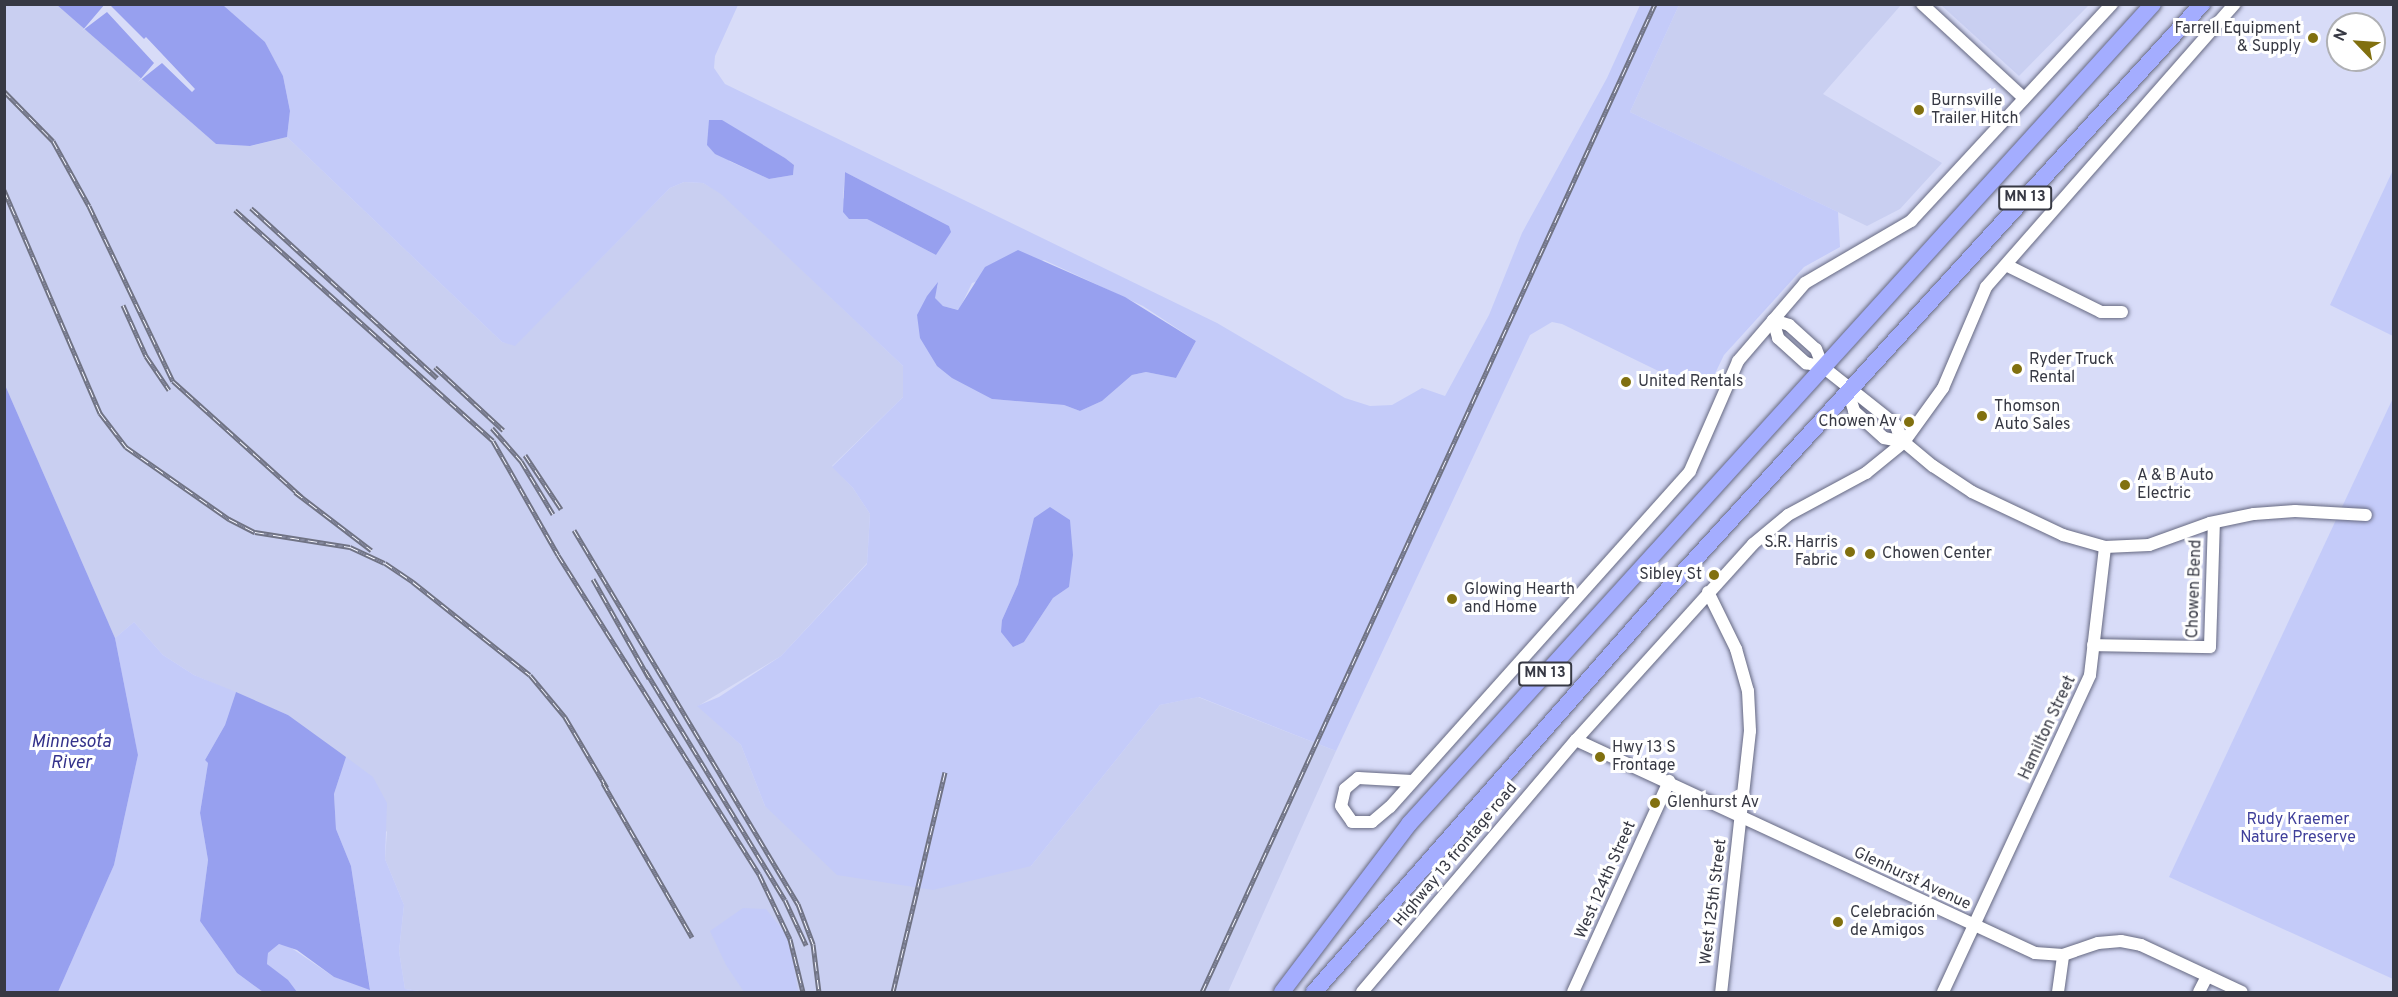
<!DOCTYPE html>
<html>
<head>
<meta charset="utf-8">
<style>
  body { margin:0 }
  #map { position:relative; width:2398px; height:997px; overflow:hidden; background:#d8dcf8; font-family:Overpass,sans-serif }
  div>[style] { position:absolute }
  .built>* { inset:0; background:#c9cff1 }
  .green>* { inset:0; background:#c4cbf9 }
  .water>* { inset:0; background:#97a0ef }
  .pier>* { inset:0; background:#d8dcf8 }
  .roads { filter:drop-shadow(0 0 2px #656881) drop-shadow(0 0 2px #656881) }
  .minor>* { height:12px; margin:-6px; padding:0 6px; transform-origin:6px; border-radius:6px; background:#fff }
  .highway>* { height:16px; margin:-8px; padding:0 8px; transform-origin:8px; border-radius:8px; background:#a4adff }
  .rail>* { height:5px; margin-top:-2.5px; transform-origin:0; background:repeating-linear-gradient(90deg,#fff 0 9px,#707384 0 18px); box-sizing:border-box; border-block:2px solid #707384 }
  .dots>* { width:16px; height:16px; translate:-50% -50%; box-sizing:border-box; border:3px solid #fff; border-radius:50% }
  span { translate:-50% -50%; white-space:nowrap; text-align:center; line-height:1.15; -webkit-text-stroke:6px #fff; paint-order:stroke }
  .shield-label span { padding:2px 4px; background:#fff; border:2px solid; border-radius:4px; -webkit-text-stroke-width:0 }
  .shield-label { font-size:15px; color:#373944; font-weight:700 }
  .poi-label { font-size:16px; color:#373944 }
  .right { translate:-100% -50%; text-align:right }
  .left { translate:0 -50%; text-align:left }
  .street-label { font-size:16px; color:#373944 }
  .park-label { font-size:16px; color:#40409b }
  .water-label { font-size:18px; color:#34328b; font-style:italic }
  .frame { position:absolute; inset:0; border:6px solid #373944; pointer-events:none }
  .north { position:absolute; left:2326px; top:12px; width:60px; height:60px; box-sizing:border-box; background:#fff; border:2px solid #afb0b4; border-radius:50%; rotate:295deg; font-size:16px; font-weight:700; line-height:24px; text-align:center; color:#373944 }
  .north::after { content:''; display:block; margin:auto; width:21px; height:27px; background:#81700f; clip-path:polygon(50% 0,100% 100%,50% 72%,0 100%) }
</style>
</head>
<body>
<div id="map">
  <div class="built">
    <div style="clip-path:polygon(4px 5px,57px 5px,216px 144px,251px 146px,287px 137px,502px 342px,515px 345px,670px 188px,684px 182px,703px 183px,721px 193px,903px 366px,903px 397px,832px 466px,853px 488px,870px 514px,867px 563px,781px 656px,698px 706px,741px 745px,765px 806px,1031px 866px,1160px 705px,1198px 697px,1336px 751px,1228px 992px,427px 992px,405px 989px,399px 951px,404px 905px,385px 859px,387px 832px,288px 715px,194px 675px,163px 655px,134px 622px,115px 638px,5px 385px)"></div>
    <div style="clip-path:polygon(1679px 5px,1901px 5px,1823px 94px,1942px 163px,1900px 209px,1867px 226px,1630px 112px)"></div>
    <div style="clip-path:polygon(1941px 5px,2089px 5px,2019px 76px)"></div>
  </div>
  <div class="green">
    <div style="clip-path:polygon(evenodd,223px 5px,738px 5px,715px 56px,714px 68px,725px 84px,1217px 323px,1345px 398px,1370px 406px,1392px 405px,1422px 388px,1445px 396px,1489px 315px,1522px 233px,1607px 78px,1640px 5px,1679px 5px,1630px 112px,1838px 212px,1840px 247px,1804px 267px,1724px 355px,1708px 388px,1683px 383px,1562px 324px,1552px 322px,1530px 335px,1336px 751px,1199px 697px,1160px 705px,1031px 866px,933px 890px,837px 875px,765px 806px,741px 745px,697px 706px,719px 697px,781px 656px,867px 564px,870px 514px,853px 488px,832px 467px,903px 397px,903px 366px,721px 194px,703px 183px,684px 182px,670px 188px,515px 346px,502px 342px,287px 137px,290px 111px,283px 76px,265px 42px,223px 5px,736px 129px,785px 158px,794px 165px,793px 175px,769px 179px,729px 161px,736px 129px,223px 5px,845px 172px,949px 226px,950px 232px,936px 255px,867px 219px,843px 198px,845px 172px,223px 5px,1044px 260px,1143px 306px,1196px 341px,1176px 378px,1146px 372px,1132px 375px,1102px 401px,1080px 411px,1064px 405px,992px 399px,917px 316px,938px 284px,934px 298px,943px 306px,959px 310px,972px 283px,1044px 260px,223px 5px,1070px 520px,1069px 587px,1053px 598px,1024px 642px,1002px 620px,1018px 584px,1030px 537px,1070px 520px)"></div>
    <div style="clip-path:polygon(2393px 170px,2393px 336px,2330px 305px)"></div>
    <div style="clip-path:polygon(2393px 398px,2393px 979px,2169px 877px)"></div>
    <div style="clip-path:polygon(134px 622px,163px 655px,194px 675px,236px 692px,225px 725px,205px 760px,208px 763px,200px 813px,208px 860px,200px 921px,237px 973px,263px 992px,58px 992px,114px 865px,138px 755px,115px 638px)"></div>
    <div style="clip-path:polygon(346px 757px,373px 777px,387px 803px,385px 859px,404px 905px,399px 951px,405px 989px,427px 992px,297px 992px,267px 964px,268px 953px,279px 944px,287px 945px,334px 977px,370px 989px,351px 866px,336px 829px,334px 794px)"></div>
    <div style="clip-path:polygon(743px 908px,766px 909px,790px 939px,798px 992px,744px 992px,726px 965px,710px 931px)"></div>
  </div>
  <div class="water">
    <div style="clip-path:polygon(57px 5px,223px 5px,265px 42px,283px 76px,290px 111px,287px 137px,250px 146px,216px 144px)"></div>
    <div style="clip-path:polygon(709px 120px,722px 120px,785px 158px,794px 165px,793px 175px,769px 179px,715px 154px,707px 145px)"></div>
    <div style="clip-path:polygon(845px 172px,949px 226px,951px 232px,936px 255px,867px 219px,849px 219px,843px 212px)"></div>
    <div style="clip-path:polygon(1018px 250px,1125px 297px,1196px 341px,1176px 378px,1146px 372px,1132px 375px,1102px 401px,1080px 411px,1064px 405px,992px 399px,952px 378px,937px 366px,920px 338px,917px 315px,927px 296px,938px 282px,935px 298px,943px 306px,958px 310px,985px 267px)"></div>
    <div style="clip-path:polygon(5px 385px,115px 638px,138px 755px,114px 865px,58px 992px,5px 992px)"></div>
    <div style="clip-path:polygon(1050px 507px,1070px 520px,1073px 555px,1069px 587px,1053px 598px,1024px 642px,1013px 647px,1001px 632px,1002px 620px,1018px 584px,1034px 518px)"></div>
    <div style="clip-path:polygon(236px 692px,288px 715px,346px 757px,334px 794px,336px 829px,351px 866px,370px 990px,334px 977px,297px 950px,279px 944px,268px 953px,267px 964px,288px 980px,297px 992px,263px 992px,237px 973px,200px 921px,208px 860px,200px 813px,208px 763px,205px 760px,225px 725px)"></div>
  </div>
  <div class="pier">
    <div style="clip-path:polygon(105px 4px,110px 5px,144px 39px,146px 37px,195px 89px,192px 92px,162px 63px,138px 82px,154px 63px,107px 12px,82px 31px)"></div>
  </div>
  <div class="roads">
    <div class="minor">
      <div style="left:1922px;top:4px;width:139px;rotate:42.7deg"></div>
      <div style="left:2006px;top:265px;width:106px;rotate:26.3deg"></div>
      <div style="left:2101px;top:312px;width:21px"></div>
      <div style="left:1773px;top:320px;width:17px;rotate:17deg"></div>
      <div style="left:1789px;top:325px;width:36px;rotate:42deg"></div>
      <div style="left:1816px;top:349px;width:19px;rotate:69deg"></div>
      <div style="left:1823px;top:367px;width:92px;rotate:38.4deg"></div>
      <div style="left:1895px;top:424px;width:20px;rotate:63deg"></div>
      <div style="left:1904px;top:442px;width:38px;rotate:40deg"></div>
      <div style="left:1933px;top:466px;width:47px;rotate:33.7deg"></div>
      <div style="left:1972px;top:492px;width:101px;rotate:25.3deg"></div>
      <div style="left:2063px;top:535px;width:44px;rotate:15.9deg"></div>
      <div style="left:2105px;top:547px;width:44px;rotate:-2.6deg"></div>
      <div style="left:2149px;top:545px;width:65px;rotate:-19.8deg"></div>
      <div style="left:2210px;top:523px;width:45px;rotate:-11.6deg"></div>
      <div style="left:2254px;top:514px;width:41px;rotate:-4.2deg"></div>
      <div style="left:2295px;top:511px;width:71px;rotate:3.2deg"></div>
      <div style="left:1773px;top:320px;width:19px;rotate:74deg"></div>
      <div style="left:1778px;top:338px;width:38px;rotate:42deg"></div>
      <div style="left:1806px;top:363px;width:17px;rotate:13deg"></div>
      <div style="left:1848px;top:391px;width:21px;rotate:73deg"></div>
      <div style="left:1854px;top:411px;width:40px;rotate:42deg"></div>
      <div style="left:1884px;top:438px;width:20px;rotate:11deg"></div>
      <div style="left:1708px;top:592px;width:64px;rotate:63.8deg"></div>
      <div style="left:1736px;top:649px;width:44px;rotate:74.1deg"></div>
      <div style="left:1748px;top:691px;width:40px;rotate:87.1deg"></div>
      <div style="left:1750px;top:731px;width:263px;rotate:96.3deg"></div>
      <div style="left:2093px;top:645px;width:117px;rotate:1deg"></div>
      <div style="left:2210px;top:647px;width:124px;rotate:-88.2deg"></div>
      <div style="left:1576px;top:740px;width:506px;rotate:24.89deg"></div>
      <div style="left:2035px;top:953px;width:28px;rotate:4deg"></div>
      <div style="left:2063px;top:955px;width:37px;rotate:-19deg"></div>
      <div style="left:2098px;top:943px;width:23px;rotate:-5deg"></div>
      <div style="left:2121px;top:941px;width:20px;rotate:11deg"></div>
      <div style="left:2141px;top:945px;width:111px;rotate:25deg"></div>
      <div style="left:1412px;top:781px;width:54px;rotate:-176.8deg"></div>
      <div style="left:1358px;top:778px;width:17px;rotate:140deg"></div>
      <div style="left:1345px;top:789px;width:17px;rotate:103deg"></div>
      <div style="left:1341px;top:806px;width:19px;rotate:55deg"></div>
      <div style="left:1352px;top:822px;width:20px"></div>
      <div style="left:1372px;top:822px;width:23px;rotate:-40deg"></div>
      <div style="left:1390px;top:807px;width:450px;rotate:-48.2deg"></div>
      <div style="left:1690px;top:471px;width:120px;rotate:-66.4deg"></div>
      <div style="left:1738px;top:361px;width:103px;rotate:-49.3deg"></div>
      <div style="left:1805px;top:283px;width:123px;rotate:-30.3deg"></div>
      <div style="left:1911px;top:221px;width:296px;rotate:-47.2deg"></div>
      <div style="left:1362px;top:992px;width:331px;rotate:-49.7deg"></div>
      <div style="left:1576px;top:740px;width:264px;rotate:-47.9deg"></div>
      <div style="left:1753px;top:544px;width:45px;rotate:-39.6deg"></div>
      <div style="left:1788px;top:515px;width:89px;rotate:-28.3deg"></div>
      <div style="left:1866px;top:473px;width:49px;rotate:-39.2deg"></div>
      <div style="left:1904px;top:442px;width:67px;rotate:-54.2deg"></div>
      <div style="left:1943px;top:388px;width:110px;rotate:-66.9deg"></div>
      <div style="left:1986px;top:287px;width:377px;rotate:-48.7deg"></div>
      <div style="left:1573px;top:992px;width:232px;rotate:-65.5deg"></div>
      <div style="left:1943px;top:992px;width:349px;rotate:-65.1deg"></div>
      <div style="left:2090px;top:675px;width:129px;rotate:-83.3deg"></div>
      <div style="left:2058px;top:992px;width:37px;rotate:-82deg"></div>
      <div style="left:2199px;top:992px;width:18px;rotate:-63deg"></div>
    </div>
    <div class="highway">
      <div style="left:1282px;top:992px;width:211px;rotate:-52.9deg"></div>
      <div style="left:1409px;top:824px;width:1107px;rotate:-47.78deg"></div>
      <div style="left:1314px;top:992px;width:550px;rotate:-48.69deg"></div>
      <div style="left:1677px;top:579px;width:779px;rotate:-47.6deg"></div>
    </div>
  </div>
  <div class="rail">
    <div style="left:4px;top:91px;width:70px;rotate:45.6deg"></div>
    <div style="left:53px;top:141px;width:74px;rotate:61deg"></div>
    <div style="left:89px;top:206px;width:194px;rotate:64.4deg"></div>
    <div style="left:173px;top:381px;width:173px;rotate:42deg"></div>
    <div style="left:4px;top:190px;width:243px;rotate:66.7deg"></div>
    <div style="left:100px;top:413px;width:43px;rotate:52.6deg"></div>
    <div style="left:126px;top:447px;width:126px;rotate:35deg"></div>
    <div style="left:229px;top:519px;width:29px;rotate:27deg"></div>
    <div style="left:255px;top:532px;width:96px;rotate:9deg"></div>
    <div style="left:350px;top:547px;width:38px;rotate:25deg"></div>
    <div style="left:385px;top:563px;width:34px;rotate:34deg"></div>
    <div style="left:413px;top:582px;width:149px;rotate:38.5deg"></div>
    <div style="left:530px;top:675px;width:55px;rotate:50.2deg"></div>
    <div style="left:565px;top:717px;width:82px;rotate:59.4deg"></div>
    <div style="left:251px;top:208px;width:252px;rotate:42.4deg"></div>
    <div style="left:235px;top:210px;width:346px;rotate:41.8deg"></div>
    <div style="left:493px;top:441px;width:131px;rotate:60.3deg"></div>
    <div style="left:558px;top:555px;width:377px;rotate:57.8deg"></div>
    <div style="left:759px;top:874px;width:72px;rotate:64.5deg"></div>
    <div style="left:790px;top:939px;width:55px;rotate:76.2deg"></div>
    <div style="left:123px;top:305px;width:56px;rotate:65.7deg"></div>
    <div style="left:146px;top:356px;width:41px;rotate:55.9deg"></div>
    <div style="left:435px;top:367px;width:93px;rotate:42.8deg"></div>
    <div style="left:492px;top:428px;width:44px;rotate:48.7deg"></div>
    <div style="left:521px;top:461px;width:62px;rotate:58.9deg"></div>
    <div style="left:525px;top:455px;width:65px;rotate:56.3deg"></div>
    <div style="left:295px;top:492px;width:96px;rotate:37.3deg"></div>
    <div style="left:574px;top:530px;width:436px;rotate:59.1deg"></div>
    <div style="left:798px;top:904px;width:43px;rotate:69.4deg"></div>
    <div style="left:813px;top:944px;width:48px;rotate:82.9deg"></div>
    <div style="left:593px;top:579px;width:114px;rotate:60.5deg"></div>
    <div style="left:645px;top:670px;width:269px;rotate:58.7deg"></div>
    <div style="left:785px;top:900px;width:50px;rotate:65deg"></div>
    <div style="left:603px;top:783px;width:178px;rotate:60deg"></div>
    <div style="left:893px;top:992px;width:226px;rotate:-76.7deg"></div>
    <div style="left:1202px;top:992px;width:1087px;rotate:-65.37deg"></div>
  </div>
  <div class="dots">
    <div style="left:2313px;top:38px;background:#81700f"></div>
    <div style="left:1919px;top:110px;background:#81700f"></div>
    <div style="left:2017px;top:369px;background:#81700f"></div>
    <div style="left:1626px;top:382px;background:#81700f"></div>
    <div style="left:1982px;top:416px;background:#81700f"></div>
    <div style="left:1909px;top:422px;background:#81700f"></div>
    <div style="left:2125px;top:485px;background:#81700f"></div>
    <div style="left:1850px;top:552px;background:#81700f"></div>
    <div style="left:1870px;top:554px;background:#81700f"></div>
    <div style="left:1714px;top:575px;background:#81700f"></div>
    <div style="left:1452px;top:599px;background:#81700f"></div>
    <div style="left:1600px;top:757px;background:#81700f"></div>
    <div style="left:1655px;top:803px;background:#81700f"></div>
    <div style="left:1838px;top:922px;background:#81700f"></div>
  </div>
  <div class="shield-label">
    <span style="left:2025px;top:198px">MN 13</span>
    <span style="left:1545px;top:674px">MN 13</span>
  </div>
  <div class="poi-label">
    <span class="right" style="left:2301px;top:38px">Farrell Equipment<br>&amp; Supply</span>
    <span class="left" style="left:1931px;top:110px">Burnsville<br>Trailer Hitch</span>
    <span class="left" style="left:2029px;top:369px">Ryder Truck<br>Rental</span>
    <span class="left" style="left:1638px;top:382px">United Rentals</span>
    <span class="left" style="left:1994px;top:416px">Thomson<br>Auto Sales</span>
    <span class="right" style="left:1897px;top:422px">Chowen Av</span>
    <span class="left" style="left:2137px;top:485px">A &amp; B Auto<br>Electric</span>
    <span class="right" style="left:1838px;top:552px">S.R. Harris<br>Fabric</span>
    <span class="left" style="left:1882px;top:554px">Chowen Center</span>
    <span class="right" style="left:1702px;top:575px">Sibley St</span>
    <span class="left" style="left:1464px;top:599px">Glowing Hearth<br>and Home</span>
    <span class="left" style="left:1612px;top:757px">Hwy 13 S<br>Frontage</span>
    <span class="left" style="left:1667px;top:803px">Glenhurst Av</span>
    <span class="left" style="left:1850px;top:922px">Celebración<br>de Amigos</span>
  </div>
  <div class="street-label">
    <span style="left:2195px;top:589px;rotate:-88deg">Chowen Bend</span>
    <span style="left:2048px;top:728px;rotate:-65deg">Hamilton Street</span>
    <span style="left:1456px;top:855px;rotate:-50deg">Highway 13 frontage road</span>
    <span style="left:1912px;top:879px;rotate:25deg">Glenhurst Avenue</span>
    <span style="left:1606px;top:880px;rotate:-66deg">West 124th Street</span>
    <span style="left:1714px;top:902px;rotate:-83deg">West 125th Street</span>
  </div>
  <div class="park-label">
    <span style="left:2298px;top:829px">Rudy Kraemer<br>Nature Preserve</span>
  </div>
  <div class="water-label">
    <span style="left:71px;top:754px">Minnesota<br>River</span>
  </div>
  <div class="frame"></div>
  <div class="north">N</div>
</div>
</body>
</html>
